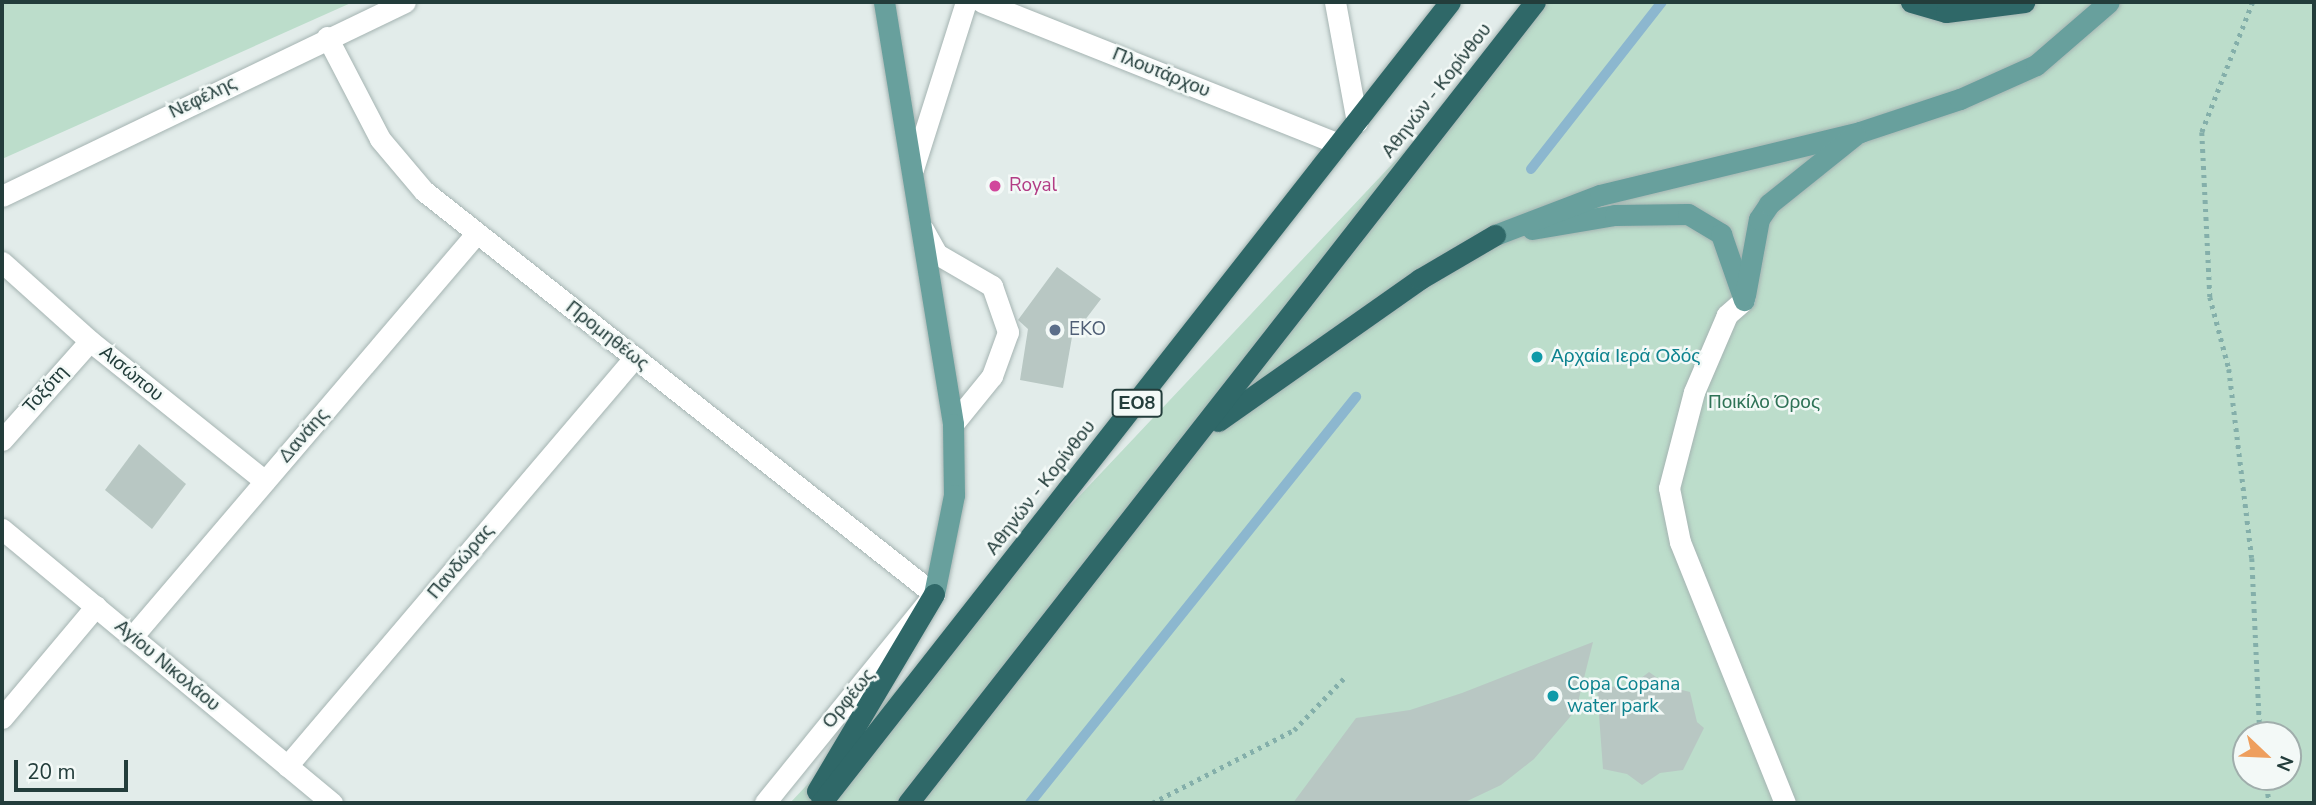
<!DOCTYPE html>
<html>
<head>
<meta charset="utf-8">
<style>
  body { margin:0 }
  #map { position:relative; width:2316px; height:805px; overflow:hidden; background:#e2ecea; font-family:"Nunito Sans",sans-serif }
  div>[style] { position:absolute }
  .green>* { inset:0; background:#bcddcb }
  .stream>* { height:10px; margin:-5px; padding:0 5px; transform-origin:5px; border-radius:5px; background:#8cb7cf }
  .building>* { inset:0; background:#b8c7c3 }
  .path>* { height:4.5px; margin-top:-2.25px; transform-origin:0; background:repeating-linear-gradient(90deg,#84afaa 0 3.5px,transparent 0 8.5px) }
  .roads { filter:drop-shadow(0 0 2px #a5b4b2) drop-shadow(0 0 2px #a5b4b2) }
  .minor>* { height:21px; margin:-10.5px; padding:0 10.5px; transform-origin:10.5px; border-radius:10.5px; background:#fff }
  .major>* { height:21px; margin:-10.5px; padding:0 10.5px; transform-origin:10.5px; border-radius:10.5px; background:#68a09d }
  .highway>* { height:21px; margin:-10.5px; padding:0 10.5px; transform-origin:10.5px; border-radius:10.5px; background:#2f6868 }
  .dots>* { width:19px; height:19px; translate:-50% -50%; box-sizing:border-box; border:4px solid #f3f9f7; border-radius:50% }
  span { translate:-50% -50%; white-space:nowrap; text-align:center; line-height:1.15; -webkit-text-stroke:5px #f3f9f7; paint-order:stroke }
  .shield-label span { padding:2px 5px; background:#f3f9f7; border:2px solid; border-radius:5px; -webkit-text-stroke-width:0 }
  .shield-label { font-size:18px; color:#233d3b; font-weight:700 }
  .street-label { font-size:19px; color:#233d3b }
  .hotel-label { font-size:19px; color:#b23c85 }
  .left { translate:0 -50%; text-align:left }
  .service-label { font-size:19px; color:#4e5e75 }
  .culture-label { font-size:19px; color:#0d838f }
  .park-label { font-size:19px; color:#2e7256 }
  .frame { position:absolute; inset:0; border:4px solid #233d3b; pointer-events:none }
  .north { position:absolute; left:2232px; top:721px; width:70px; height:70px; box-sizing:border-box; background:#f3f9f7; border:2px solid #a0aeac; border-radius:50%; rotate:113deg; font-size:19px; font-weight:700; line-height:28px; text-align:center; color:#233d3b }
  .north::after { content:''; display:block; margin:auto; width:24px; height:32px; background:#ee9f5e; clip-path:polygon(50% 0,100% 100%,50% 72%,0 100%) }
  .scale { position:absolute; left:14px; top:760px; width:114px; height:32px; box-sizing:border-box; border:4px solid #233d3b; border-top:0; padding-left:9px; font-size:21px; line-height:24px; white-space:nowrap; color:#233d3b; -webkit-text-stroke:5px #f3f9f7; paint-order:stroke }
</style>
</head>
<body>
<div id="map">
  <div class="green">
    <div style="clip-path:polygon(2px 2px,353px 2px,2px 159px)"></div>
    <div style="clip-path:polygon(evenodd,1545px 2px,2314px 2px,2314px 803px,790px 803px,1545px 2px,2246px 735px,2288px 735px,2288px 777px,2246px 777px,2246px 735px)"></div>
  </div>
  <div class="stream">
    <div style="left:1531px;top:169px;width:212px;rotate:-51.9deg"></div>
    <div style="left:1030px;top:803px;width:521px;rotate:-51.24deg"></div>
  </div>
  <div class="building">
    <div style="clip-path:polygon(1057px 267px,1101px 299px,1072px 337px,1063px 388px,1020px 380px,1028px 329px,1018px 320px)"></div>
    <div style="clip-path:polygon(139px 444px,186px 484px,152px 529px,105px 490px)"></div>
    <div style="clip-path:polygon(1593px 642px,1576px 710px,1534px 759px,1501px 785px,1463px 803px,1293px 803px,1356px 718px,1410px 710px,1462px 693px)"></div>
    <div style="clip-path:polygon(1649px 672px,1670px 687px,1690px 692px,1697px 722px,1704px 728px,1683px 770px,1660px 773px,1642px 785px,1627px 774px,1603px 769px,1597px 688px,1632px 685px)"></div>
  </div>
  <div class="path">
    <div style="left:2253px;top:2px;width:140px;rotate:111.4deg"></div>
    <div style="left:2202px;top:132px;width:165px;rotate:87.2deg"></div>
    <div style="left:2210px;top:297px;width:74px;rotate:75.2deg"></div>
    <div style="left:2229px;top:369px;width:190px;rotate:83.1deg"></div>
    <div style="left:2252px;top:558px;width:177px;rotate:87.4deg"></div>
    <div style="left:2266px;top:777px;width:26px;rotate:83deg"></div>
    <div style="left:1152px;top:803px;width:160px;rotate:-27.2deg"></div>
    <div style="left:1294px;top:730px;width:76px;rotate:-46.1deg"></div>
  </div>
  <div class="roads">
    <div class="minor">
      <div style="left:982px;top:2px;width:384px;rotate:21.7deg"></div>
      <div style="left:1335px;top:2px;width:122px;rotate:79.6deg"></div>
      <div style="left:327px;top:37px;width:115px;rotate:62.5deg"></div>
      <div style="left:380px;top:139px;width:68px;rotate:49.8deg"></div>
      <div style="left:424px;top:191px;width:650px;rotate:38.32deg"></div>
      <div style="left:934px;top:594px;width:269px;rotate:129deg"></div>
      <div style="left:913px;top:169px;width:175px;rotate:-72.4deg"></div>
      <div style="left:2px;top:196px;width:447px;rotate:-25.7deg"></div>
      <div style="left:923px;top:229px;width:29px;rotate:61deg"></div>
      <div style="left:937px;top:254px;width:64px;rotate:30.2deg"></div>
      <div style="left:992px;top:286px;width:49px;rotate:70.8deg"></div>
      <div style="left:1008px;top:332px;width:47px;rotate:110deg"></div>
      <div style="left:992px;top:376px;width:62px;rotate:129.1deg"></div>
      <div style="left:2px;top:262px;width:118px;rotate:41.9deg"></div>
      <div style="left:90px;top:341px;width:224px;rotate:38.7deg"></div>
      <div style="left:1744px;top:300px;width:23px;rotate:139deg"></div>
      <div style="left:1727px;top:315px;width:84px;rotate:113.2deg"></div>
      <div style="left:1694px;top:392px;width:99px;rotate:104.6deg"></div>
      <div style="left:1669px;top:488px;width:55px;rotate:78.5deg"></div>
      <div style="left:1680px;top:542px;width:281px;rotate:68.1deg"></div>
      <div style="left:2px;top:440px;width:132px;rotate:-48.4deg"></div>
      <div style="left:2px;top:529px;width:429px;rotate:39.7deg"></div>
      <div style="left:132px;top:637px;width:528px;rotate:-49.53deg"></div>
      <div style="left:2px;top:718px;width:146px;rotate:-50deg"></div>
      <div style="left:287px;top:766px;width:537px;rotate:-49.61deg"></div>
    </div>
    <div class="major">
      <div style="left:884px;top:2px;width:428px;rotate:80.7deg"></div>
      <div style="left:953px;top:424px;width:71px;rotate:89.2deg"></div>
      <div style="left:954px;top:495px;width:101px;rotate:101.4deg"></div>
      <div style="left:1532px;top:229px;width:84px;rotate:-9.6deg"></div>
      <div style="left:1615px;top:215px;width:73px;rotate:-0.8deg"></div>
      <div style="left:1688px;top:214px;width:39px;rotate:31deg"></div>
      <div style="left:1721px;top:234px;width:70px;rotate:70.8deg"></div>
      <div style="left:1495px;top:235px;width:112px;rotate:-20.9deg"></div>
      <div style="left:1600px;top:195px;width:268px;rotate:-13.6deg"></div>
      <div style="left:1860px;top:132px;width:105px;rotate:-18.3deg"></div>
      <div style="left:1960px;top:99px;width:83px;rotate:-24.1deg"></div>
      <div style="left:2036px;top:65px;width:96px;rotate:-40.8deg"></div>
      <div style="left:1745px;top:295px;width:77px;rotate:-79.6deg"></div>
      <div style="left:1759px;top:219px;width:18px;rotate:-56deg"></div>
      <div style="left:1769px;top:204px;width:110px;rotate:-38.7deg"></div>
    </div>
    <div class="highway">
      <div style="left:1911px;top:2px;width:36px;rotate:16deg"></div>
      <div style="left:1946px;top:12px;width:79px;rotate:-7.3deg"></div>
      <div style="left:1218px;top:421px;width:247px;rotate:-35.1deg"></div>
      <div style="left:1420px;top:279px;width:87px;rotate:-30.4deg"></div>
      <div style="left:817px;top:791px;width:229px;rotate:-59.3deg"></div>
      <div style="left:821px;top:803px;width:1018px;rotate:-51.86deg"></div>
      <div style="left:908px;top:803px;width:1017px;rotate:-51.95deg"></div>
    </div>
  </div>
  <div class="dots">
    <div style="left:995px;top:186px;background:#d1479c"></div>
    <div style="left:1055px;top:330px;background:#5c6f8a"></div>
    <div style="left:1537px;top:357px;background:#0f9aa8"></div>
    <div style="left:1553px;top:696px;background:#0f9aa8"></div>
  </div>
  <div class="shield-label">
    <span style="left:1137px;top:403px">ΕΟ8</span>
  </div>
  <div class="street-label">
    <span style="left:1161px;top:73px;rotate:22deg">Πλουτάρχου</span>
    <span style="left:1437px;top:91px;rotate:-52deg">Αθηνών - Κορίνθου</span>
    <span style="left:203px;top:98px;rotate:-26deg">Νεφέλης</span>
    <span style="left:607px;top:336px;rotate:38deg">Προμηθέως</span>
    <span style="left:131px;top:374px;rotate:39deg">Αισώπου</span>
    <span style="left:46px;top:390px;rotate:-48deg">Τοξότη</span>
    <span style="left:304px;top:436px;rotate:-49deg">Δανάης</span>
    <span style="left:1041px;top:488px;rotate:-52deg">Αθηνών - Κορίνθου</span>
    <span style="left:461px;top:562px;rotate:-50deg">Πανδώρας</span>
    <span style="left:167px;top:666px;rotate:40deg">Αγίου Νικολάου</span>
    <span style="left:849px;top:699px;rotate:-51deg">Ορφέως</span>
  </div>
  <div class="hotel-label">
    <span class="left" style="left:1009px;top:186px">Royal</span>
  </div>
  <div class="service-label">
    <span class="left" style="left:1069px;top:330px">EKO</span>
  </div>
  <div class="culture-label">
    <span class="left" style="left:1551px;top:357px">Αρχαία Ιερά Οδός</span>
    <span class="left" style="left:1567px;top:696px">Copa Copana<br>water park</span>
  </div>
  <div class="park-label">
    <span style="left:1764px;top:403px">Ποικίλο Όρος</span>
  </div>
  <div class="frame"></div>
  <div class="north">N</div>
  <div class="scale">20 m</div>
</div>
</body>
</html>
